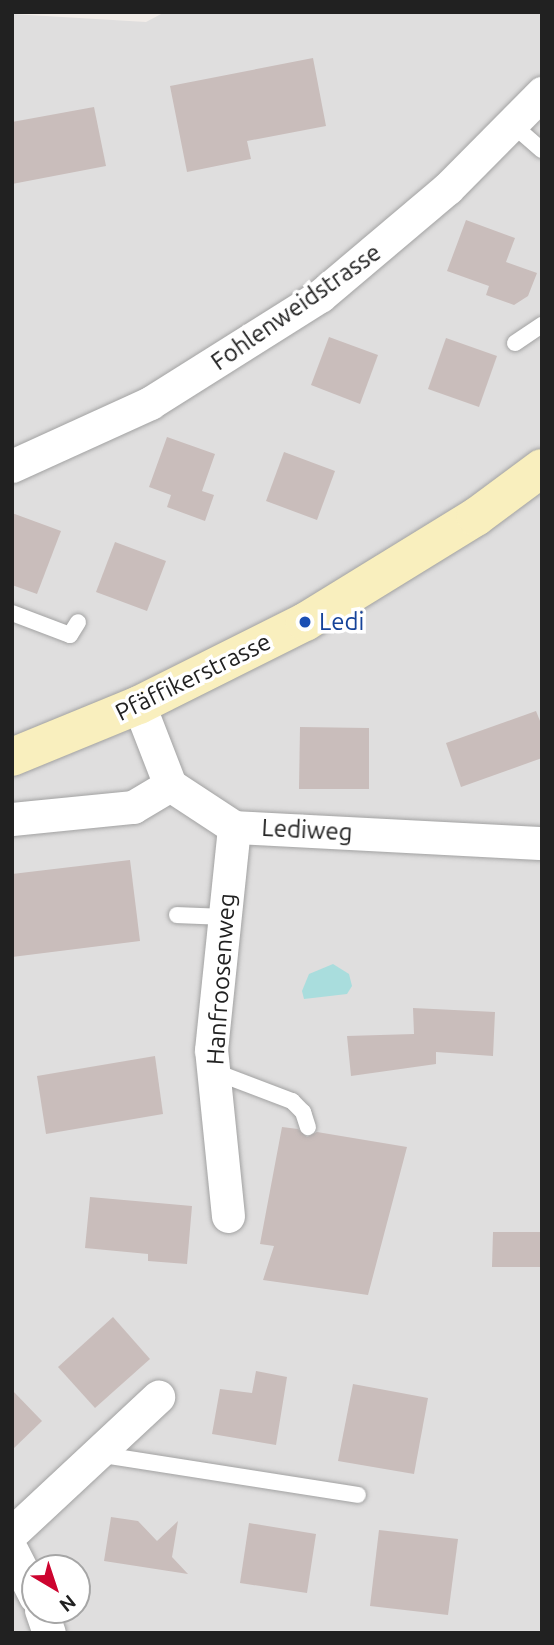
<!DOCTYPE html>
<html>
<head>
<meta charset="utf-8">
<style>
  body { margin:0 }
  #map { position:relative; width:554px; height:1645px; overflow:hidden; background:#f1ece8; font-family:Ubuntu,sans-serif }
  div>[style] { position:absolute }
  .residential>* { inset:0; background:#dfdede }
  .water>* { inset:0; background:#a9dddd }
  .building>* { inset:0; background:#c9bdbb }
  .roads { filter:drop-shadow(0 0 2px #a2a2a2) drop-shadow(0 0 2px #a2a2a2) }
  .service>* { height:16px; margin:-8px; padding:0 8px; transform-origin:8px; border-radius:8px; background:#fff }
  .minor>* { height:33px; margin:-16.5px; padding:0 16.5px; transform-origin:16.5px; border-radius:16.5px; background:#fff }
  .secondary>* { height:38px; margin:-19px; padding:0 19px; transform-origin:19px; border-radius:19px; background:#f9efbe }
  .dots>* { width:19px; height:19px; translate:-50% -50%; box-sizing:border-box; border:4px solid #fff; border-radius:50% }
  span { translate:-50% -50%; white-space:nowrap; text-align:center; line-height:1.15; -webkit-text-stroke:7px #fff; paint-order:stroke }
  .street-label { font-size:24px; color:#212121 }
  .transit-label { font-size:24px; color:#164399 }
  .left { translate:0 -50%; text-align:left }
  .frame { position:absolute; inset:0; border:14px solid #212121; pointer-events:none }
  .north { position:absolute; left:21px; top:1554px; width:70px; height:70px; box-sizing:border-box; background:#fff; border:2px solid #a6a6a6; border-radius:50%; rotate:141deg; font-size:19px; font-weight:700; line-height:28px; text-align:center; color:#212121 }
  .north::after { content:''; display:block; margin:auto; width:24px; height:32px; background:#cd042f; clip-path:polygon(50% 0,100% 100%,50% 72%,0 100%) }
</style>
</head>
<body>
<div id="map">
  <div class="residential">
    <div style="clip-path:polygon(evenodd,165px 12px,542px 12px,542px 1633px,12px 1633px,12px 14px,146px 22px,165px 12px,35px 1568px,77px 1568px,77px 1610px,35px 1610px,35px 1568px)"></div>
  </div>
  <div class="water">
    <div style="clip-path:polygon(333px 964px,349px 974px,352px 986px,347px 994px,304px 999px,302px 991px,309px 974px)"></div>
  </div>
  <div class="building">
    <div style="clip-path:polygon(313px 58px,326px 126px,247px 141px,251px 159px,187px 172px,170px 86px)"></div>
    <div style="clip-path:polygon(94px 107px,106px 166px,12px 184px,12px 122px)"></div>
    <div style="clip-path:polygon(466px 220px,515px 238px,506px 262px,537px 273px,528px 296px,514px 305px,486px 295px,489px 286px,447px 271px)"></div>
    <div style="clip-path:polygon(329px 337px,378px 355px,360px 404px,311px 385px)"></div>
    <div style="clip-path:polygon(446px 338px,497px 356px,479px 407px,428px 389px)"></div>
    <div style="clip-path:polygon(167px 437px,215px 454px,202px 491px,214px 495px,205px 521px,167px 507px,171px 495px,149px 487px)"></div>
    <div style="clip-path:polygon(284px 452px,335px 471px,317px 520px,266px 501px)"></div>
    <div style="clip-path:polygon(12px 513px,61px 531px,37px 594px,12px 585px)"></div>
    <div style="clip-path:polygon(115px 542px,166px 561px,147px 611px,96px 592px)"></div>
    <div style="clip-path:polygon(536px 711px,542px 726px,542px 758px,461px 787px,446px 743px)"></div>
    <div style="clip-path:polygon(300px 727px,369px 728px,369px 789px,299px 789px)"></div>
    <div style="clip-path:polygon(130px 860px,140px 941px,12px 957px,12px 874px)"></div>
    <div style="clip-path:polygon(413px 1008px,495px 1012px,493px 1056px,436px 1052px,436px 1064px,351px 1076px,347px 1036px,414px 1034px)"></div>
    <div style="clip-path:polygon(155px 1056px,163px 1114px,46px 1134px,37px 1076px)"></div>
    <div style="clip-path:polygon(282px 1127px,298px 1129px,307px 1137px,317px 1132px,407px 1147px,368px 1295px,263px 1280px,274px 1246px,260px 1244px)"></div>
    <div style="clip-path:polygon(90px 1197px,192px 1206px,187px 1264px,148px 1261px,148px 1254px,85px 1248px)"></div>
    <div style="clip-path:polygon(493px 1232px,542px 1232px,542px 1267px,492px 1267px)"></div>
    <div style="clip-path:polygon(113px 1317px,150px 1359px,95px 1408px,58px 1367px)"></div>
    <div style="clip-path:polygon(256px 1371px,287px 1377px,276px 1445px,212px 1434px,220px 1389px,252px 1393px)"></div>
    <div style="clip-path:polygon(353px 1384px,428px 1398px,414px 1474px,338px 1461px)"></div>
    <div style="clip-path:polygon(12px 1390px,42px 1421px,12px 1450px)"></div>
    <div style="clip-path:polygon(111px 1517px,138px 1521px,157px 1541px,178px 1521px,172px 1557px,188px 1574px,104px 1561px)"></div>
    <div style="clip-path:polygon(249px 1523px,316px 1534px,307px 1593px,240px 1583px)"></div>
    <div style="clip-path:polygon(379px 1530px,458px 1539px,448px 1615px,370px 1606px)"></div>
  </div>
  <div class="roads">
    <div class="service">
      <div style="left:513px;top:125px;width:38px;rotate:41deg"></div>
      <div style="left:515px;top:343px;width:32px;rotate:-34deg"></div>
      <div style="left:12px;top:613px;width:62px;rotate:20.8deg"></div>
      <div style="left:70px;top:635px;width:15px;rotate:-58deg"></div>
      <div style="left:177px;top:915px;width:47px;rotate:2.4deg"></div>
      <div style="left:213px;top:1071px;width:85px;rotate:20.8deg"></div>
      <div style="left:292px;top:1101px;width:16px;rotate:45deg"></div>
      <div style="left:303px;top:1112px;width:16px;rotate:72deg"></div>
      <div style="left:97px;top:1454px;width:264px;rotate:8.9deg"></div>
    </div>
    <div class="minor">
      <div style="left:12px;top:466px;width:152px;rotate:-24.5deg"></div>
      <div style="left:150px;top:403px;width:201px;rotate:-32.2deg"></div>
      <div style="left:320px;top:296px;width:167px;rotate:-40.2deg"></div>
      <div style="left:448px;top:188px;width:134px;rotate:-45.3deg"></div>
      <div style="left:139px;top:705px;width:86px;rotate:68.8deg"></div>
      <div style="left:170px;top:785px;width:77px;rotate:33.3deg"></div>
      <div style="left:234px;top:827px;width:308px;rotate:3deg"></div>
      <div style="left:12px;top:819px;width:122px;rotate:-5.7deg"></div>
      <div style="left:133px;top:807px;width:43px;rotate:-30.7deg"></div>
      <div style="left:228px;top:1216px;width:167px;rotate:-95.8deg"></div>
      <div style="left:211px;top:1050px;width:224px;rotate:-84.1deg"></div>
      <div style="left:12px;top:1533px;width:200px;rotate:-43deg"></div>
      <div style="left:12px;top:1551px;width:51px;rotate:62.9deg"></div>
      <div style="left:41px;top:1610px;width:24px;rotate:71deg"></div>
    </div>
    <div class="secondary">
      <div style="left:12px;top:757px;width:137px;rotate:-22.3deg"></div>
      <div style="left:139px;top:705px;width:186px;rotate:-26.6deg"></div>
      <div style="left:305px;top:622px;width:201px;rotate:-31.6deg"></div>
      <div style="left:476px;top:517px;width:82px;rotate:-36.6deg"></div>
    </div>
  </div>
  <div class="dots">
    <div style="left:305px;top:622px;background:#1a4fb4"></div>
  </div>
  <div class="street-label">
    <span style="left:296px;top:307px;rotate:-35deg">Fohlenweidstrasse</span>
    <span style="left:193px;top:677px;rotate:-26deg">Pfäffikerstrasse</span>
    <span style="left:307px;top:830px;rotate:3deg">Lediweg</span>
    <span style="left:221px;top:979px;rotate:-86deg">Hanfroosenweg</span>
  </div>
  <div class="transit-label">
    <span class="left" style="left:319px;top:622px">Ledi</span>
  </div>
  <div class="frame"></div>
  <div class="north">N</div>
</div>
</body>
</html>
